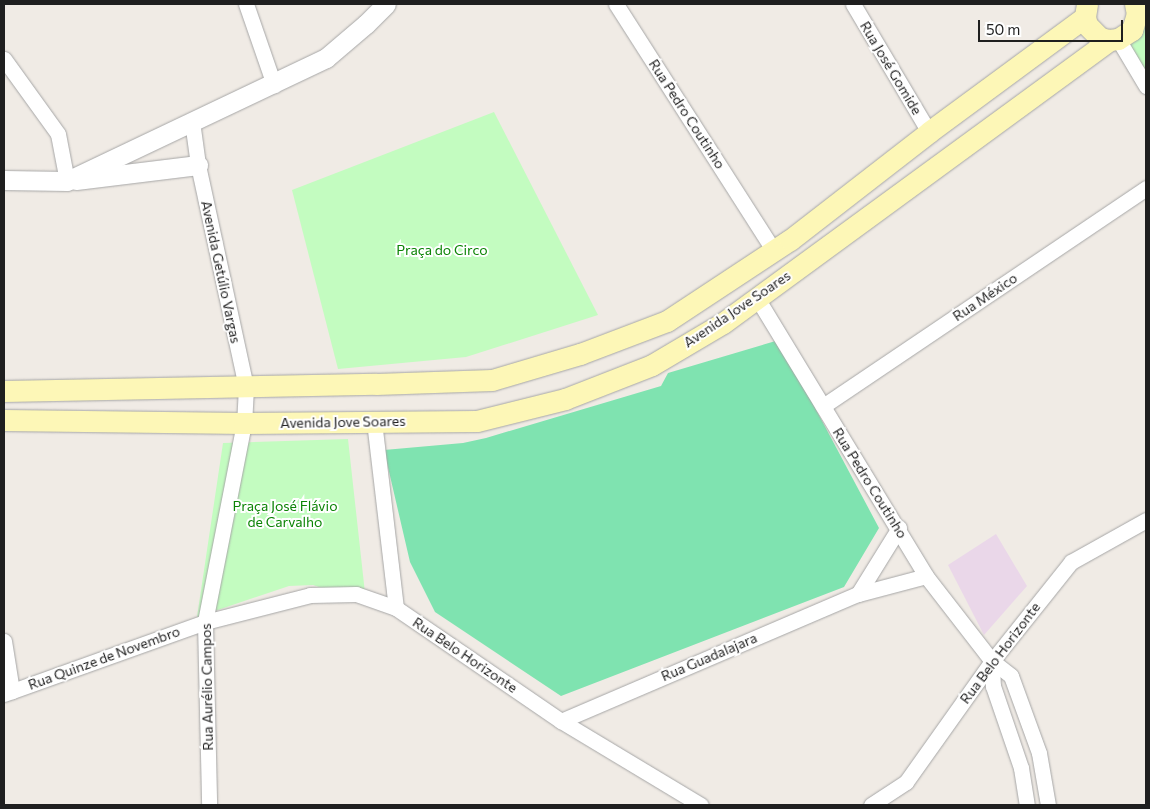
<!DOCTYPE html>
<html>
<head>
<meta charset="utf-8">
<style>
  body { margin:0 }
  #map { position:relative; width:1150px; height:809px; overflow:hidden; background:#f0ebe5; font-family:Commissioner,sans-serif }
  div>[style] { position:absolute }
  .industrial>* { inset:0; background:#ead7e9 }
  .park>* { inset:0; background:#c3fcc0 }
  .pitch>* { inset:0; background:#7fe3b0 }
  .roads { filter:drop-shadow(0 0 1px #a6a6a6) drop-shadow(0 0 1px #a6a6a6) }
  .minor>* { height:15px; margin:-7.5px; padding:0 7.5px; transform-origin:7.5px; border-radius:7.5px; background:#fff }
  .tertiary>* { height:19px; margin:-9.5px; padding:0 9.5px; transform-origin:9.5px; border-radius:9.5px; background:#fff }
  .secondary>* { height:21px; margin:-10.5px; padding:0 10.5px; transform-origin:10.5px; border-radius:10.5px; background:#fdf7b7 }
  span { translate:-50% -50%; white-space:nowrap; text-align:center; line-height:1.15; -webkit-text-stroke:4px #fff; paint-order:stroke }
  .street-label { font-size:14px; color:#1f1f1f }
  .park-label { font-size:14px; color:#0c8406 }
  .frame { position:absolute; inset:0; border:5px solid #1f1f1f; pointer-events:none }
  .scale { position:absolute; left:978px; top:20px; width:145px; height:22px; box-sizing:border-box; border:2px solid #1f1f1f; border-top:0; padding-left:6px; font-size:15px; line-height:18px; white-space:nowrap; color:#1f1f1f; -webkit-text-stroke:4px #fff; paint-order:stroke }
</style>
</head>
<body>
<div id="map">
  <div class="industrial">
    <div style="clip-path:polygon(996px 534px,1027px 586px,984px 635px,948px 565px)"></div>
  </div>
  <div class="park">
    <div style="clip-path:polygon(1146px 11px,1146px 69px,1138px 65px,1126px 41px)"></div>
    <div style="clip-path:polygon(494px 112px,598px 315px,466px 357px,338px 369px,292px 190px)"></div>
    <div style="clip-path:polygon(348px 439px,366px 602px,313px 585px,289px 586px,197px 617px,223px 443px)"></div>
  </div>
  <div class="pitch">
    <div style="clip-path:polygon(779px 340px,879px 528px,844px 587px,561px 696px,435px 612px,410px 562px,384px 450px,463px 443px,486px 438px,661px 386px,668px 373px)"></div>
  </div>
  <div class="roads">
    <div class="minor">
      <div style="left:246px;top:4px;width:86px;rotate:70.9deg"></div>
      <div style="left:616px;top:4px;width:293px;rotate:57.4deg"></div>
      <div style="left:853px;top:4px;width:149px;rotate:59.3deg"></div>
      <div style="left:1118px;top:39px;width:55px;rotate:59.2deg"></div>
      <div style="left:4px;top:59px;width:92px;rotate:54.2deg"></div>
      <div style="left:58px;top:134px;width:48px;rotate:79.2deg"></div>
      <div style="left:192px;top:121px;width:44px;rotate:82.2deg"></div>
      <div style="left:198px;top:165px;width:227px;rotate:77.8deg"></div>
      <div style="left:246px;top:387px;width:36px;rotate:93deg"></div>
      <div style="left:244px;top:423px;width:203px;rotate:101.1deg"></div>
      <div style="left:205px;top:622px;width:183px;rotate:88.7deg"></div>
      <div style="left:757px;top:298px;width:325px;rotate:58.7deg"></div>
      <div style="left:926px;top:576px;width:108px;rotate:52.2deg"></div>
      <div style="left:992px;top:661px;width:24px;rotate:38deg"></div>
      <div style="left:1011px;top:676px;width:82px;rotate:70deg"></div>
      <div style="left:1039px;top:753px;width:53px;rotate:80.2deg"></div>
      <div style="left:823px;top:406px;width:390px;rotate:-34deg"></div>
      <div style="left:374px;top:421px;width:188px;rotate:83.3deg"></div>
      <div style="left:858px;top:594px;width:78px;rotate:-58.2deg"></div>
      <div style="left:4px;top:641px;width:51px;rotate:80.9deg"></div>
      <div style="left:992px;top:661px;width:25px;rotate:88deg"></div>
      <div style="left:993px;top:686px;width:87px;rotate:71.1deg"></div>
      <div style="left:1021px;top:768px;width:37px;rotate:81deg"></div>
      <div style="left:4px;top:694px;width:214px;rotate:-19.7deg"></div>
      <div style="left:205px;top:622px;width:108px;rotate:-14.4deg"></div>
      <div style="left:310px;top:595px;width:46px;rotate:-1.2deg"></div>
      <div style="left:356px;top:594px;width:42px;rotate:19.3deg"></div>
      <div style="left:396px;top:608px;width:200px;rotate:34.4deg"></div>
      <div style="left:561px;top:721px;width:163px;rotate:31deg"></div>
      <div style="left:561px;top:721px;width:323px;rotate:-23.2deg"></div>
      <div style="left:858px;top:594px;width:70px;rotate:-14.8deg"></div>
      <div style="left:871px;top:805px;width:42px;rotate:-33.3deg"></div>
      <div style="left:906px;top:782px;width:148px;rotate:-54.6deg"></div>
      <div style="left:992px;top:661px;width:127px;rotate:-51.4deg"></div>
      <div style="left:1071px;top:562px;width:86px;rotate:-29.2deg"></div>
    </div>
    <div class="tertiary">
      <div style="left:4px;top:180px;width:63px;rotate:0.9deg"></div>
      <div style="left:67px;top:181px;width:287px;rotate:-25.4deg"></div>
      <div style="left:326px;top:58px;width:52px;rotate:-40.4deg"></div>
      <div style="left:366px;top:24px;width:28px;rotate:-45deg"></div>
      <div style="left:76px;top:180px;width:123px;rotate:-7deg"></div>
    </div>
    <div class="secondary">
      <div style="left:1087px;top:4px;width:13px;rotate:99deg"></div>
      <div style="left:1085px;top:17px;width:8px;rotate:76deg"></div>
      <div style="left:1087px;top:25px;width:18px;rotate:45deg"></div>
      <div style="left:1100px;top:38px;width:9px;rotate:13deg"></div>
      <div style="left:1109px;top:40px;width:9px;rotate:-6deg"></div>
      <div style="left:1118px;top:39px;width:17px;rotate:-33deg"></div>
      <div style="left:1132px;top:30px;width:17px;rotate:-73deg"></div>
      <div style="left:1137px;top:14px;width:10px;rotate:-101deg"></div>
      <div style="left:4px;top:391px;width:372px;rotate:-1.1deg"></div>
      <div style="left:376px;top:384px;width:116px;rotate:-2deg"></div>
      <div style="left:492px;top:380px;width:92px;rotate:-16.5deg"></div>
      <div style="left:580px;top:354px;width:93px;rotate:-20.8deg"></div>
      <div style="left:667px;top:321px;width:147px;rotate:-33.4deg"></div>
      <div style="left:790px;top:240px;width:176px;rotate:-37.8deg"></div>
      <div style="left:929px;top:132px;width:194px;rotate:-36.4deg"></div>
      <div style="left:4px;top:420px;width:240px;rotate:0.7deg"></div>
      <div style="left:244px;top:423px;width:233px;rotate:-0.5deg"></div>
      <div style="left:477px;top:421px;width:91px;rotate:-14deg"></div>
      <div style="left:565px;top:399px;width:93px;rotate:-21.3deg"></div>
      <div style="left:652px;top:365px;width:82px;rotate:-30.6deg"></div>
      <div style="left:723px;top:323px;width:479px;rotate:-36.2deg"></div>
    </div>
  </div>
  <div class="street-label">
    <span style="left:891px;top:68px;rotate:59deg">Rua José Gomide</span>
    <span style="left:687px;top:114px;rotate:57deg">Rua Pedro Coutinho</span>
    <span style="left:221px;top:272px;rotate:78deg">Avenida Getúlio Vargas</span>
    <span style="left:985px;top:297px;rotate:-34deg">Rua México</span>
    <span style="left:737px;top:309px;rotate:-34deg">Avenida Jove Soares</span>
    <span style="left:343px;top:422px;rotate:-1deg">Avenida Jove Soares</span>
    <span style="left:870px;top:483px;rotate:58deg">Rua Pedro Coutinho</span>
    <span style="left:1000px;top:653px;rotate:-53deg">Rua Belo Horizonte</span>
    <span style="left:465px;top:655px;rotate:34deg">Rua Belo Horizonte</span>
    <span style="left:709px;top:657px;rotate:-23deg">Rua Guadalajara</span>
    <span style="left:104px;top:658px;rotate:-20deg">Rua Quinze de Novembro</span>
    <span style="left:207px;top:687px;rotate:-91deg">Rua Aurélio Campos</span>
  </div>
  <div class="park-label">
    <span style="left:442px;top:250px">Praça do Circo</span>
    <span style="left:285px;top:514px">Praça José Flávio<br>de Carvalho</span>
  </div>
  <div class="frame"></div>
  <div class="scale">50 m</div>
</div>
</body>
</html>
